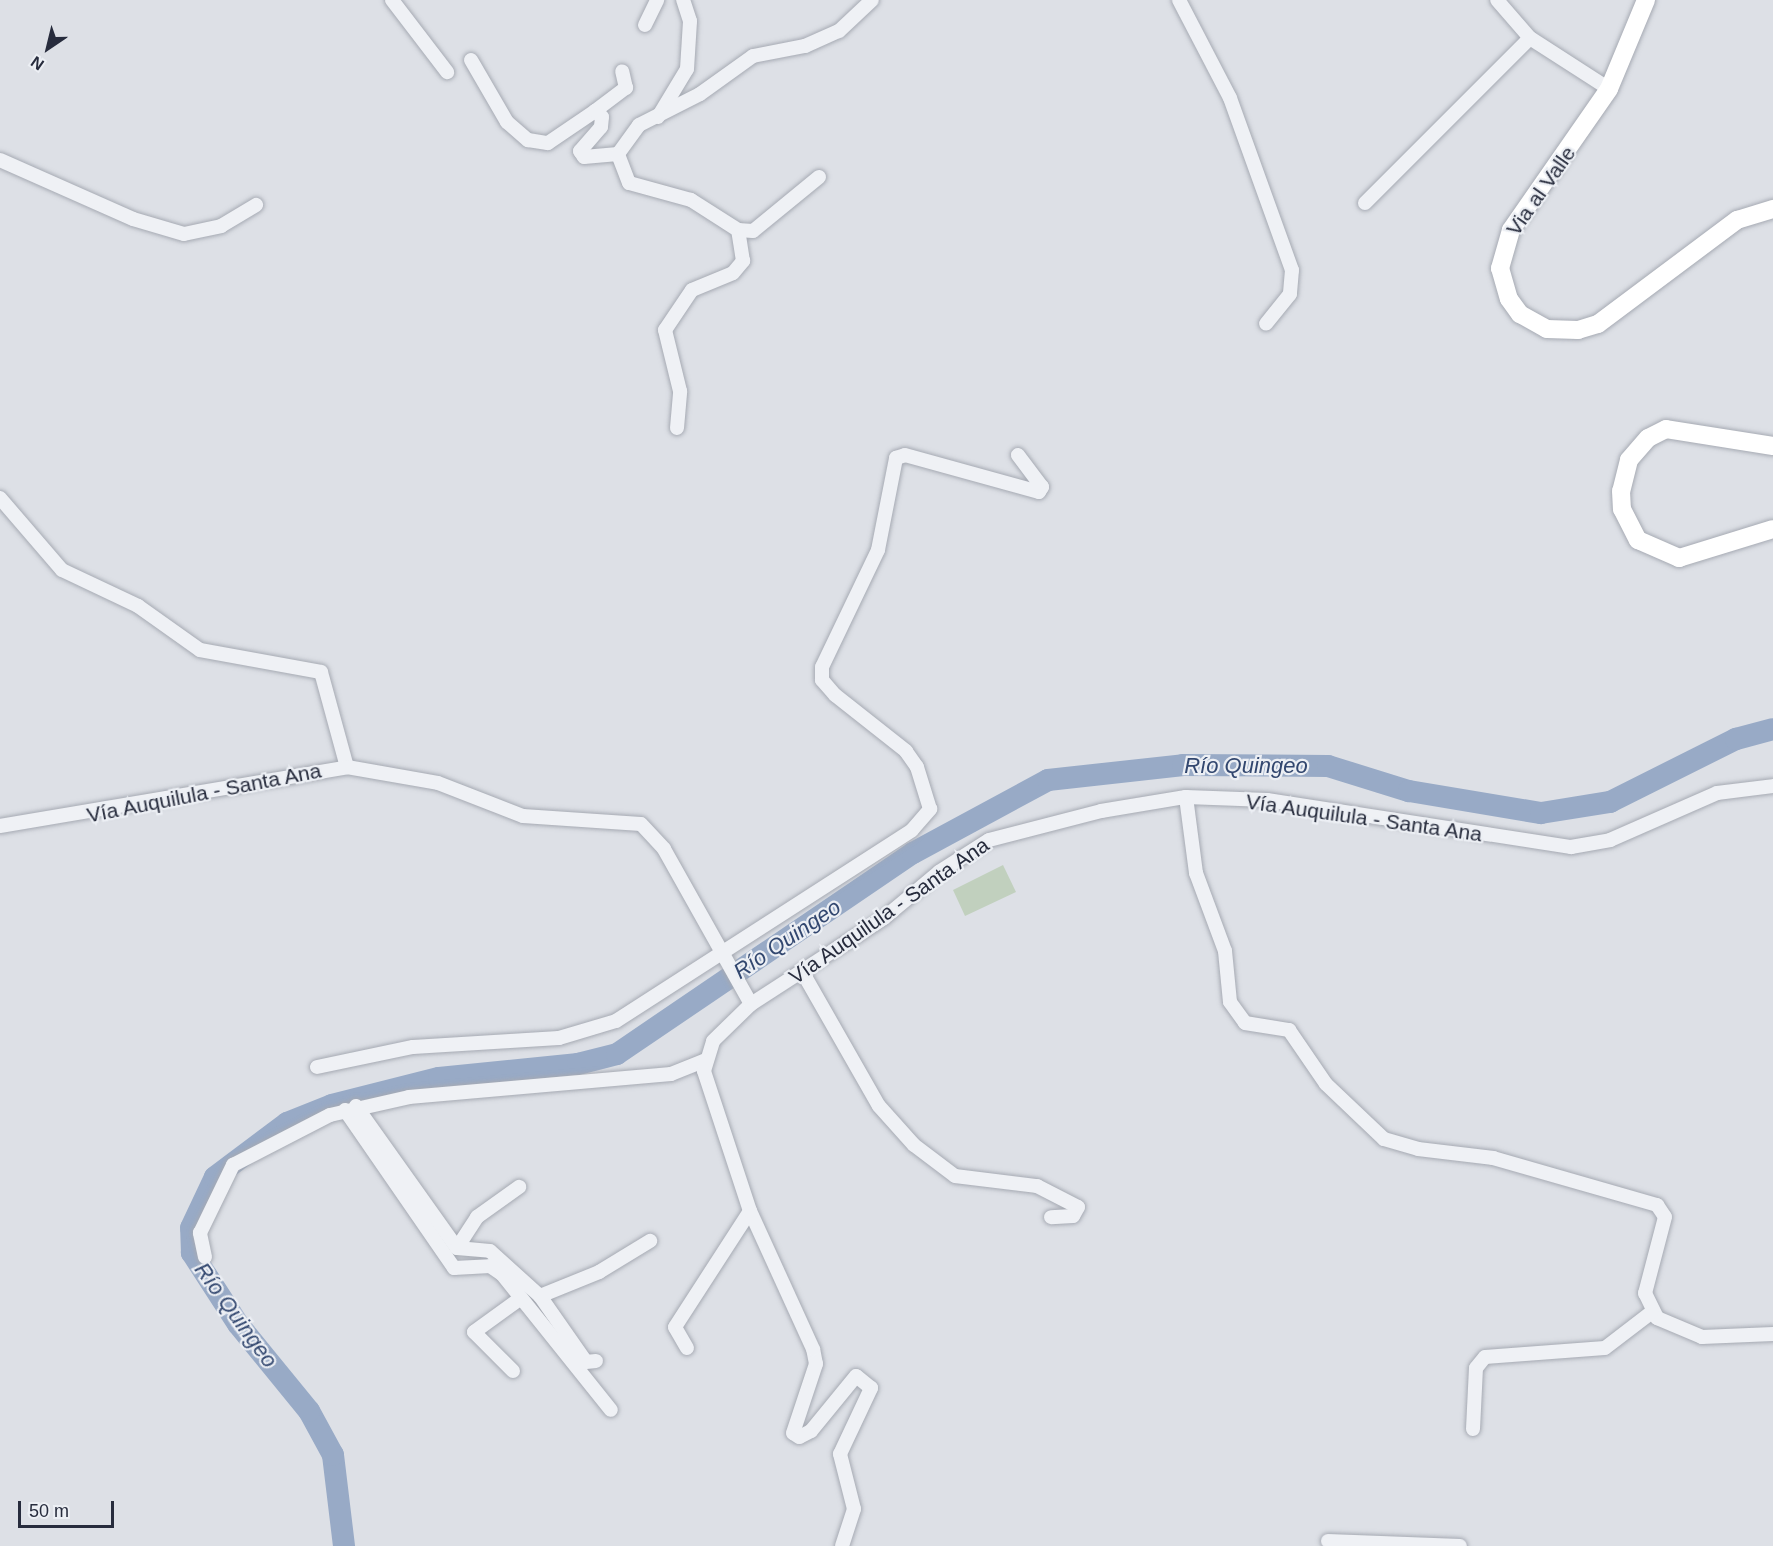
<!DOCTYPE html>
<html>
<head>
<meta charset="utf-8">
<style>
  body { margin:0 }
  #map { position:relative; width:1773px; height:1546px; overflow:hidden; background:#dde0e6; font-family:Arial,sans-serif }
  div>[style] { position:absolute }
  .green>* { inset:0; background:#c1d0be }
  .river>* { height:22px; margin:-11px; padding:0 11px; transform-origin:11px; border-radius:11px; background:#98aac6 }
  .roads { filter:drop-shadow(0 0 2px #a6aab3) drop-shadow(0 0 2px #a6aab3) }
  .street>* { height:14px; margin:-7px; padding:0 7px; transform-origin:7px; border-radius:7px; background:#eff1f5 }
  .secondary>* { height:18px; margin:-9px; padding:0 9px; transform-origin:9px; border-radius:9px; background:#fff }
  span { translate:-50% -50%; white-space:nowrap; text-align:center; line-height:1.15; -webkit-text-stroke:4.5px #eceff4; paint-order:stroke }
  .street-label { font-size:21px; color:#272c3d }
  .water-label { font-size:22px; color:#32476f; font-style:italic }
  .north { position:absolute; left:18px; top:18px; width:60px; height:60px; -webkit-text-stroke:4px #eceff4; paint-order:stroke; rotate:215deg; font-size:16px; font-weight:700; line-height:24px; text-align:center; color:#272c3d }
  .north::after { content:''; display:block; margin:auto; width:21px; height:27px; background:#272c3d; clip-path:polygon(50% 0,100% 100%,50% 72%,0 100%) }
  .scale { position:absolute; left:18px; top:1501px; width:96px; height:27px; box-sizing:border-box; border:3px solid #272c3d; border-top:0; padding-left:8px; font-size:18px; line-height:21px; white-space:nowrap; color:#272c3d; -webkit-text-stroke:4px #eceff4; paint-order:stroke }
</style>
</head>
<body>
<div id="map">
  <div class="green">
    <div style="clip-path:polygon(1003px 865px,1016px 892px,965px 916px,953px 890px)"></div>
  </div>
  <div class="river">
    <div style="left:344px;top:1546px;width:92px;rotate:-96.9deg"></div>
    <div style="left:333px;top:1455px;width:50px;rotate:-118.6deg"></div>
    <div style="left:309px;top:1411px;width:112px;rotate:-129.2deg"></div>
    <div style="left:238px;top:1324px;width:85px;rotate:-122.9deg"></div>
    <div style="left:192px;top:1253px;width:25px;rotate:-92deg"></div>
    <div style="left:191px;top:1228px;width:56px;rotate:-64.8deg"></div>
    <div style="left:215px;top:1177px;width:90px;rotate:-36.9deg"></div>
    <div style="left:287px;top:1123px;width:48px;rotate:-21.8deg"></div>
    <div style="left:332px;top:1105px;width:110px;rotate:-14.2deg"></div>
    <div style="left:439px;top:1078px;width:140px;rotate:-5.8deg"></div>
    <div style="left:578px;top:1064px;width:40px;rotate:-14.4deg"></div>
    <div style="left:617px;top:1054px;width:358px;rotate:-34.2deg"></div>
    <div style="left:913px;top:853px;width:153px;rotate:-28.4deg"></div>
    <div style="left:1048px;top:780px;width:136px;rotate:-6.3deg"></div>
    <div style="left:1183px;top:765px;width:145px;rotate:0.4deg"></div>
    <div style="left:1328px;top:766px;width:85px;rotate:17.2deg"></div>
    <div style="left:1409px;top:791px;width:134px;rotate:9.5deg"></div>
    <div style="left:1541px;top:813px;width:70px;rotate:-9.1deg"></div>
    <div style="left:1610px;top:802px;width:141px;rotate:-26.6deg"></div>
    <div style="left:1736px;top:739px;width:38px;rotate:-15deg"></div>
  </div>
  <div class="roads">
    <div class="street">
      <div style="left:392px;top:0;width:91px;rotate:52.6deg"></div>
      <div style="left:1179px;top:0;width:110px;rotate:62.5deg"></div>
      <div style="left:1230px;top:98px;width:183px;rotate:70.2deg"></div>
      <div style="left:1292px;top:270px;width:24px;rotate:95deg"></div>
      <div style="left:1290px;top:294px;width:38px;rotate:129deg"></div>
      <div style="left:645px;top:25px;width:28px;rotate:-64deg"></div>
      <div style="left:1530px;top:38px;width:94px;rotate:32.8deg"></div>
      <div style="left:471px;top:60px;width:72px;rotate:59.9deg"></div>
      <div style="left:507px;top:122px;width:28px;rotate:41deg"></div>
      <div style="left:528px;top:140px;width:20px;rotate:9deg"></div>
      <div style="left:548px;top:143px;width:57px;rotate:-34.2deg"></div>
      <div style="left:595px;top:111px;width:9px;rotate:41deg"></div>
      <div style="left:602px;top:117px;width:10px;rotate:96deg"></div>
      <div style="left:601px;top:127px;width:32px;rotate:131deg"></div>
      <div style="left:580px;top:151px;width:7px;rotate:56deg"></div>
      <div style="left:584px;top:157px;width:34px;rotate:-5deg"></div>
      <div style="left:595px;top:111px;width:39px;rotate:-37deg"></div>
      <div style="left:626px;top:88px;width:17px;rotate:-103deg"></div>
      <div style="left:658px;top:117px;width:56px;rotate:-58.9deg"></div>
      <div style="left:687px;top:69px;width:48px;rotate:-86.4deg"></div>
      <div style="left:690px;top:21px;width:22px;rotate:-108deg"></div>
      <div style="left:0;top:160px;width:145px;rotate:23.9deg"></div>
      <div style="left:133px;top:219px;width:53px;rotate:16.4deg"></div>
      <div style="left:184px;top:234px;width:38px;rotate:-12deg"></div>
      <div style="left:221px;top:226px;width:41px;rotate:-31deg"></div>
      <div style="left:819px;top:177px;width:85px;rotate:140.7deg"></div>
      <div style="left:753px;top:231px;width:15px;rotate:-176deg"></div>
      <div style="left:738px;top:230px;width:56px;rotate:-147.4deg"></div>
      <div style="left:691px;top:200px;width:64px;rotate:-164.7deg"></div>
      <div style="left:629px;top:183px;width:31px;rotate:-111deg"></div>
      <div style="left:618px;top:154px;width:36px;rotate:-54deg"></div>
      <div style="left:639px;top:125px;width:68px;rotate:-26.9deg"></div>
      <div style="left:700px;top:94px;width:65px;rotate:-35.6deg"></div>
      <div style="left:753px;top:56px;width:53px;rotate:-10.9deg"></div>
      <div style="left:805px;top:46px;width:37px;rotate:-24deg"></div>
      <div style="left:839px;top:31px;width:45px;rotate:-43.2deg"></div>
      <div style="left:1365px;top:203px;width:233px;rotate:-45deg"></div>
      <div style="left:1530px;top:38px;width:50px;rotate:-131deg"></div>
      <div style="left:677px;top:428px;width:37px;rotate:-85deg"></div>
      <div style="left:680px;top:391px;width:63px;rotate:-103.8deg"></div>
      <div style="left:665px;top:330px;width:48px;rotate:-56deg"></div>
      <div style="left:692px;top:290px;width:44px;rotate:-22.5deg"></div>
      <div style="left:733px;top:273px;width:16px;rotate:-50deg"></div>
      <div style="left:743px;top:261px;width:31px;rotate:-99deg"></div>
      <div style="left:0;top:498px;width:95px;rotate:49.3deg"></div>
      <div style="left:62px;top:570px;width:84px;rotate:25.3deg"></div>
      <div style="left:138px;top:606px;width:76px;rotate:35.4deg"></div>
      <div style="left:200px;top:650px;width:123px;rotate:10.3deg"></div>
      <div style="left:321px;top:672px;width:98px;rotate:74.7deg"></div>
      <div style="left:1186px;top:797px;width:77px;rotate:82.5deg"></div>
      <div style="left:1196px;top:873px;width:83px;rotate:69.6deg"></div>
      <div style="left:1225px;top:951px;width:51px;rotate:84.4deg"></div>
      <div style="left:1230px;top:1002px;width:26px;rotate:54deg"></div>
      <div style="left:1245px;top:1023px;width:45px;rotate:9deg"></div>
      <div style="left:1289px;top:1030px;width:65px;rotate:55.6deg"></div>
      <div style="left:1326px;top:1084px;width:80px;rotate:43.5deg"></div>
      <div style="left:1384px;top:1139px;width:35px;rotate:16deg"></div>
      <div style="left:1418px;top:1149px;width:76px;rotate:6.8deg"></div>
      <div style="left:1493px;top:1158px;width:171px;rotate:16deg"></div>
      <div style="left:1657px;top:1205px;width:14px;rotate:56deg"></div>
      <div style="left:1665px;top:1217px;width:79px;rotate:104.7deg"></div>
      <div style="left:1645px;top:1293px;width:28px;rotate:64deg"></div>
      <div style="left:1657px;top:1318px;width:49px;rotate:22.9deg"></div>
      <div style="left:1702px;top:1337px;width:71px;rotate:-2.4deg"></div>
      <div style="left:0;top:826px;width:352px;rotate:-9.6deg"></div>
      <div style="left:347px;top:767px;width:92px;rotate:10deg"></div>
      <div style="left:438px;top:783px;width:91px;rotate:21.2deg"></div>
      <div style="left:523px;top:816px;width:118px;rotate:3.9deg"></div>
      <div style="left:641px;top:824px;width:34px;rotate:47deg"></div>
      <div style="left:664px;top:849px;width:178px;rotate:60.7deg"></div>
      <div style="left:803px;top:973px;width:153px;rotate:60.3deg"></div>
      <div style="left:879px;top:1106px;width:52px;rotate:48.1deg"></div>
      <div style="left:914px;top:1145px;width:51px;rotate:37.1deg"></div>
      <div style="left:955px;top:1176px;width:83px;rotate:7deg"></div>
      <div style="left:1037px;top:1186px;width:46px;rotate:27.1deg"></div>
      <div style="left:1078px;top:1207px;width:10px;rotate:119deg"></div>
      <div style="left:1073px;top:1216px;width:22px;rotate:177deg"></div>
      <div style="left:317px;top:1067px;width:98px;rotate:-11.8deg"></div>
      <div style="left:413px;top:1047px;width:146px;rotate:-3.5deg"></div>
      <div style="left:559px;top:1038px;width:59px;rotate:-16.6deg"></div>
      <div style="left:616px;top:1021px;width:352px;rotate:-32.8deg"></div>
      <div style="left:912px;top:830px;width:28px;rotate:-49deg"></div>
      <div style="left:930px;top:809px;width:44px;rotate:-107.2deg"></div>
      <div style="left:917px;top:767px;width:19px;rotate:-125deg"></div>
      <div style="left:906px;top:751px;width:90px;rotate:-141.7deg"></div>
      <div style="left:835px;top:695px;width:20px;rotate:-131deg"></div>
      <div style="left:822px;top:680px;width:13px;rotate:-90deg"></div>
      <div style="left:822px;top:667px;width:130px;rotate:-64.4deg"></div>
      <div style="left:878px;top:550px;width:94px;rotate:-78.9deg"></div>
      <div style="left:896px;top:458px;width:9px;rotate:-18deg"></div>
      <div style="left:905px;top:455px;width:139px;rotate:15.4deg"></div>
      <div style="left:1039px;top:492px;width:6px;rotate:-59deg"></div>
      <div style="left:1042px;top:487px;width:40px;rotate:-127deg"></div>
      <div style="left:356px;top:1106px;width:174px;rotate:54.6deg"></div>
      <div style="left:457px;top:1248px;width:33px;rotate:5deg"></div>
      <div style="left:490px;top:1251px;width:67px;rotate:42deg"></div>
      <div style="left:540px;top:1296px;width:80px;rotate:55.1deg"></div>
      <div style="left:586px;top:1362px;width:10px;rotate:-6deg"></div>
      <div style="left:345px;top:1110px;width:192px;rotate:55.4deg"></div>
      <div style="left:454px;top:1268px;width:36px;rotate:-3deg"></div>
      <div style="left:490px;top:1266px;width:14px;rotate:34deg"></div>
      <div style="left:502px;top:1274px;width:174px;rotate:51.3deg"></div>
      <div style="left:457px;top:1248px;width:37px;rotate:-57deg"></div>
      <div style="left:477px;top:1217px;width:52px;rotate:-35.5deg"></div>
      <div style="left:205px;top:1257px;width:25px;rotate:-102deg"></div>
      <div style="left:200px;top:1233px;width:76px;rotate:-64.1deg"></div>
      <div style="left:233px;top:1165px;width:109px;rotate:-27.3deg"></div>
      <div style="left:330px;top:1115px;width:81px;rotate:-12.8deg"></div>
      <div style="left:409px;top:1097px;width:263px;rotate:-5deg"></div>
      <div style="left:671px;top:1074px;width:35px;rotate:-22deg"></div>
      <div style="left:540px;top:1296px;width:64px;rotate:-22.1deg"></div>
      <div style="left:599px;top:1272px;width:60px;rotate:-31.3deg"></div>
      <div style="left:687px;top:1348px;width:24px;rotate:-120deg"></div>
      <div style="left:675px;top:1327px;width:138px;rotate:-57.1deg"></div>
      <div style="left:513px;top:1371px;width:55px;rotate:-135deg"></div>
      <div style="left:474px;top:1332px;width:58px;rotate:-35.9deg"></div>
      <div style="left:1473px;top:1429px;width:61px;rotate:-87.2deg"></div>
      <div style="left:1476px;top:1368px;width:14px;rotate:-51deg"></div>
      <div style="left:1485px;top:1357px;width:120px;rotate:-4.3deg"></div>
      <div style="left:1605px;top:1348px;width:59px;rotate:-37.5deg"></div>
      <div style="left:1328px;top:1541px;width:132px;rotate:2.2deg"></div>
      <div style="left:842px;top:1546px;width:39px;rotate:-72deg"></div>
      <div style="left:854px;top:1509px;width:57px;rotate:-104.3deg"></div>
      <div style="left:840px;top:1454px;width:73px;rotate:-64.8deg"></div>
      <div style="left:871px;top:1388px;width:19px;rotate:-141deg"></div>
      <div style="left:856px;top:1376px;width:71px;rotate:129.3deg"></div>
      <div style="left:811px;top:1431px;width:13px;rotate:153deg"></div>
      <div style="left:799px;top:1437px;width:7px;rotate:-146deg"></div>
      <div style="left:793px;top:1433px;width:73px;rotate:-71.6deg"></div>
      <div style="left:816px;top:1364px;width:15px;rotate:-101deg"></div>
      <div style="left:813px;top:1349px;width:152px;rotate:-114.5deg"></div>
      <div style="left:750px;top:1211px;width:147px;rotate:-108.2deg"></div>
      <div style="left:704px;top:1071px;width:31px;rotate:-73deg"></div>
      <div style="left:713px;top:1041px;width:53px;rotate:-44.2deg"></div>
      <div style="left:751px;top:1004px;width:158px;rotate:-32.9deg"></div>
      <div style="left:884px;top:918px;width:72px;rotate:-39.9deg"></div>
      <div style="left:939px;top:872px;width:59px;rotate:-32.6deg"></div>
      <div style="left:989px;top:840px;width:116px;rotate:-14.5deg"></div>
      <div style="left:1101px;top:811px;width:86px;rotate:-9.4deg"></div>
      <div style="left:1186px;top:797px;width:81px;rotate:2.1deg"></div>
      <div style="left:1267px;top:800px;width:308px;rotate:8.8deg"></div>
      <div style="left:1571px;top:847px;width:40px;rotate:-10deg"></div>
      <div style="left:1610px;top:840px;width:117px;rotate:-23.7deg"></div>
      <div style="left:1717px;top:793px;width:56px;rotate:-7.1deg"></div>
    </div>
    <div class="secondary">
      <div style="left:1646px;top:0;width:96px;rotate:112.6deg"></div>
      <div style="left:1609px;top:89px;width:172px;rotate:124.8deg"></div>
      <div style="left:1511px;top:230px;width:40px;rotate:106deg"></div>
      <div style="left:1500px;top:268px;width:32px;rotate:74deg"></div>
      <div style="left:1509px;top:299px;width:19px;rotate:54deg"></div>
      <div style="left:1520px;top:314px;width:31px;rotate:29deg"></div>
      <div style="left:1547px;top:329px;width:31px;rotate:2deg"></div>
      <div style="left:1578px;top:330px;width:21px;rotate:-17deg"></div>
      <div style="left:1598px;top:324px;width:174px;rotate:-36.8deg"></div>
      <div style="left:1737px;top:220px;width:38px;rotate:-17deg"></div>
      <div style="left:1773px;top:446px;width:108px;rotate:-171deg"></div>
      <div style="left:1666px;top:429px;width:20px;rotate:153deg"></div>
      <div style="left:1648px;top:438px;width:29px;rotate:131deg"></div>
      <div style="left:1629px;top:460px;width:32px;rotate:104deg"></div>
      <div style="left:1621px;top:491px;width:18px;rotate:87deg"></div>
      <div style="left:1622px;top:509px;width:35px;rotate:63deg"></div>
      <div style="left:1638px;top:540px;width:45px;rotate:23.7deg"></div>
      <div style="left:1679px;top:558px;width:98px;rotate:-17.1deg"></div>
    </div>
  </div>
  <div class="street-label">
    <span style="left:1541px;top:191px;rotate:-55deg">Via al Valle</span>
    <span style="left:204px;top:793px;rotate:-11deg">Vía Auquilula - Santa Ana</span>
    <span style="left:1364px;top:818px;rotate:8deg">Vía Auquilula - Santa Ana</span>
    <span style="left:889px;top:911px;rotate:-35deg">Vía Auquilula - Santa Ana</span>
  </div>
  <div class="water-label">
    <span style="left:1246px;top:766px">Río Quingeo</span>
    <span style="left:787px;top:939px;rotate:-34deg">Río Quingeo</span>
    <span style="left:236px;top:1315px;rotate:54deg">Río Quingeo</span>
  </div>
  <div class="north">N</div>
  <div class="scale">50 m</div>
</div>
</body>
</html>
